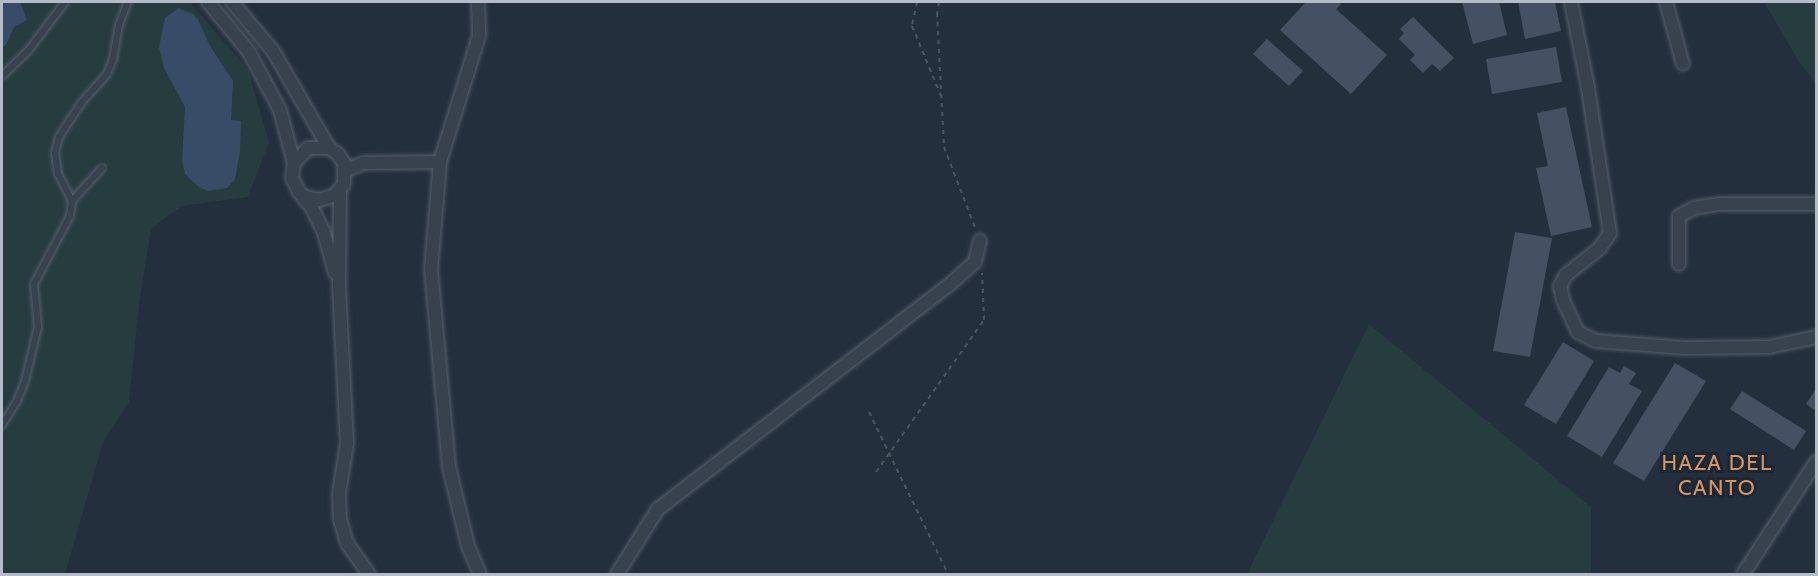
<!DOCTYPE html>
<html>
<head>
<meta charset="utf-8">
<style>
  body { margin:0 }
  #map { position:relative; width:1818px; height:576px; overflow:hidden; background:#242f3e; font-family:Cabin,sans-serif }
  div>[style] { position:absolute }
  .green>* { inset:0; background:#263c3f }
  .water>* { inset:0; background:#394c67 }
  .building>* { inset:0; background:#455162 }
  .path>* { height:2px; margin-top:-1px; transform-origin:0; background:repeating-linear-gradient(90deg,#44595c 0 4.5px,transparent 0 9px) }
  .roads { filter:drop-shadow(0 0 2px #565f6c) drop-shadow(0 0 2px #565f6c) }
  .lane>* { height:6px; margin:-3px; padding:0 3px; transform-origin:3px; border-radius:3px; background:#38414e }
  .street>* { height:12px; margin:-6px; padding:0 6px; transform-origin:6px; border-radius:6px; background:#38414e }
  span { translate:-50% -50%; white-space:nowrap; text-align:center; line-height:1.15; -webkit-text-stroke:6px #1d2633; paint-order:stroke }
  .neighbourhood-label { font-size:22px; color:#d59563; letter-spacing:1.5px }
  .frame { position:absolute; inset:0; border:3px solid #b4bcc9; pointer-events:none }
</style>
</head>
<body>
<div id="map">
  <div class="green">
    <div style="clip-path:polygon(2px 2px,190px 2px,248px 70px,269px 142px,248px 197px,181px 206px,151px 229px,139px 305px,129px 402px,103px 442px,65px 574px,2px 574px)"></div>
    <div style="clip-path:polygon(1764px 2px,1816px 2px,1816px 84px,1798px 60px)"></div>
    <div style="clip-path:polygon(1369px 324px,1591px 507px,1591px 574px,1247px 574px)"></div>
  </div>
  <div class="water">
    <div style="clip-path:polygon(2px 2px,20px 2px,27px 20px,14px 27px,6px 45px,2px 47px)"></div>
    <div style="clip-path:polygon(179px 8px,193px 14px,198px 20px,210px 46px,233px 81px,231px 120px,241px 121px,240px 152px,235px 179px,227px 188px,208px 191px,200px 188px,185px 174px,182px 161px,185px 107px,164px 68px,159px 47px,165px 18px)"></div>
  </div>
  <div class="building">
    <div style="clip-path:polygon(1306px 2px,1338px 2px,1341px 4px,1336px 9px,1387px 55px,1351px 94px,1280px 30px)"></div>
    <div style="clip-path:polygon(1462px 2px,1499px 2px,1507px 35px,1473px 44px)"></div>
    <div style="clip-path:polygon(1518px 2px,1555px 2px,1561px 31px,1525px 39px)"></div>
    <div style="clip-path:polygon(1413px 17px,1454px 58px,1440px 71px,1432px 64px,1423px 73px,1410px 60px,1415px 55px,1399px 39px,1404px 33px,1400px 29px)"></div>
    <div style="clip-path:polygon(1267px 39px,1303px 71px,1289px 86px,1253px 54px)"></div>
    <div style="clip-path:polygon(1556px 47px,1562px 82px,1492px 94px,1486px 59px)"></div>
    <div style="clip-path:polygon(1566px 107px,1592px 227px,1551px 236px,1536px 168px,1548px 166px,1537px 113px)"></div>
    <div style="clip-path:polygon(1515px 232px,1552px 238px,1530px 357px,1493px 351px)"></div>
    <div style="clip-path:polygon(1563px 342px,1594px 361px,1556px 424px,1524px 405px)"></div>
    <div style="clip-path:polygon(1675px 363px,1706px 381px,1644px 481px,1613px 463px)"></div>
    <div style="clip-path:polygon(1624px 366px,1636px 373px,1629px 384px,1642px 391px,1602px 457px,1567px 436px,1609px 367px,1620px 373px)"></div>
    <div style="clip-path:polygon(1816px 389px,1816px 411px,1806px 404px)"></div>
    <div style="clip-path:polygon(1742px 391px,1806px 431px,1794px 450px,1730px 409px)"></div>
  </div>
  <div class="path">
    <div style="left:917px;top:2px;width:25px;rotate:102deg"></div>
    <div style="left:912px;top:26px;width:76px;rotate:67.5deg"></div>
    <div style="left:939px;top:2px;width:11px;rotate:100deg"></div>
    <div style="left:937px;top:13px;width:134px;rotate:87deg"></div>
    <div style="left:944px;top:147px;width:89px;rotate:68.9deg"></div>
    <div style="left:869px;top:412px;width:180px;rotate:64deg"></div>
    <div style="left:876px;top:472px;width:186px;rotate:-54.6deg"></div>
    <div style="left:984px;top:320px;width:47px;rotate:-92.4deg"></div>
  </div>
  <div class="roads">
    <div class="lane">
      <div style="left:2px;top:76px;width:36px;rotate:-44deg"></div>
      <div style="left:28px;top:51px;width:61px;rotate:-52.9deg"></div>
      <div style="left:102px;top:168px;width:45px;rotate:132.3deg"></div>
      <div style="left:72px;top:201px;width:30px;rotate:-117deg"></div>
      <div style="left:58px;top:174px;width:21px;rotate:-98deg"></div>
      <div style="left:55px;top:153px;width:16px;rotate:-76deg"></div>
      <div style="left:59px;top:137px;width:42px;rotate:-56.7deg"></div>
      <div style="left:82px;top:102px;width:38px;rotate:-48deg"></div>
      <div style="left:107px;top:74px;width:16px;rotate:-68deg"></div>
      <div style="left:113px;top:59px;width:35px;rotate:-80deg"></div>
      <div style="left:119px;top:25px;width:25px;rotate:-69deg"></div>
      <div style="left:2px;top:425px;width:28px;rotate:-58deg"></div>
      <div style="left:17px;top:401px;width:22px;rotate:-68deg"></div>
      <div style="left:25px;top:381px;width:56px;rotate:-76.5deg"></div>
      <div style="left:38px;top:327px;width:43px;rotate:-95.3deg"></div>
      <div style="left:34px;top:284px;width:77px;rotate:-62.1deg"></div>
      <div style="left:70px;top:216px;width:15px;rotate:-82deg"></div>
    </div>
    <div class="street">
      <div style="left:208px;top:2px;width:65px;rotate:50.6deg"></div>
      <div style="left:249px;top:52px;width:66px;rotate:61.9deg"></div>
      <div style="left:280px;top:110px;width:55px;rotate:75.2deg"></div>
      <div style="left:294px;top:163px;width:15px;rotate:98deg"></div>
      <div style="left:292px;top:178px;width:16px;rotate:63deg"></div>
      <div style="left:299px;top:192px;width:8px;rotate:40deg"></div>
      <div style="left:305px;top:197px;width:15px;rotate:11deg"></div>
      <div style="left:320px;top:200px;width:16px;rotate:-18deg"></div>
      <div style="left:335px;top:195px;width:14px;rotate:-51deg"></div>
      <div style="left:344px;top:184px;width:21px;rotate:-90deg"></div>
      <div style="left:344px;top:163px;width:11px;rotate:-124deg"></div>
      <div style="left:338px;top:154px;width:11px;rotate:-146deg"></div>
      <div style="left:329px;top:148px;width:21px;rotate:180deg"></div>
      <div style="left:308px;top:148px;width:21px;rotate:133deg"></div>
      <div style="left:232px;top:2px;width:64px;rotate:50.1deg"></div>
      <div style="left:273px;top:51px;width:112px;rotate:60deg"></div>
      <div style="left:478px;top:2px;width:34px;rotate:88deg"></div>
      <div style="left:479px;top:36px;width:132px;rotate:107.2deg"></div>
      <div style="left:440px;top:162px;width:107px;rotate:94.8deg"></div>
      <div style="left:431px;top:269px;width:199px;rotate:84.8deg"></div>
      <div style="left:449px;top:467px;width:81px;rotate:76.5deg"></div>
      <div style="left:468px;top:546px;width:30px;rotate:67deg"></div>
      <div style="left:1571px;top:2px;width:88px;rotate:78.8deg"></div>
      <div style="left:1588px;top:88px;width:147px;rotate:81.4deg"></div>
      <div style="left:1610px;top:233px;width:18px;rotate:124deg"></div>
      <div style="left:1600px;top:248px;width:43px;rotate:141.5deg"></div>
      <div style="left:1566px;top:275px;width:13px;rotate:119deg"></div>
      <div style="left:1560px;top:286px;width:14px;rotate:78deg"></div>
      <div style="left:1563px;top:300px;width:35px;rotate:65deg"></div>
      <div style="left:1578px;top:332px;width:20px;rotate:27deg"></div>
      <div style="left:1596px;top:341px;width:89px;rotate:4.5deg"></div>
      <div style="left:1685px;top:348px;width:84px;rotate:-0.7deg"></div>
      <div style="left:1769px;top:347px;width:48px;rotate:-12deg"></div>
      <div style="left:1666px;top:2px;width:64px;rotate:74.7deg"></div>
      <div style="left:346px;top:170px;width:18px;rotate:-22deg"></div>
      <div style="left:363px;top:163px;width:77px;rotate:-0.7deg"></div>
      <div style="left:340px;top:190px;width:96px;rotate:90.6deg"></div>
      <div style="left:339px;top:286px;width:158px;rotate:87.1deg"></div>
      <div style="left:347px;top:444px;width:50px;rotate:99.3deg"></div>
      <div style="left:339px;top:493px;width:26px;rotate:88deg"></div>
      <div style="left:340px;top:519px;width:25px;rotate:74deg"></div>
      <div style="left:347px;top:543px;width:38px;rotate:55deg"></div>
      <div style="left:302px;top:196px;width:16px;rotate:50deg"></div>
      <div style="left:312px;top:208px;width:28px;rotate:64deg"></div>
      <div style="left:324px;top:233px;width:41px;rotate:74.6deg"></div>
      <div style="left:1679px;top:264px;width:48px;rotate:-90deg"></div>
      <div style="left:1679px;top:216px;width:17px;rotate:-28deg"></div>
      <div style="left:1694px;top:208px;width:26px;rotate:-9deg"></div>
      <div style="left:1720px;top:204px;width:96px"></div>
      <div style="left:617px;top:574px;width:77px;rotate:-57.8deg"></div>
      <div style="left:658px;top:509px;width:366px;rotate:-37.6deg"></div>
      <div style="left:948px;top:286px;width:36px;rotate:-42deg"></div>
      <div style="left:975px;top:262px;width:22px;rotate:-77deg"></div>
      <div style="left:1743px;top:574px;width:134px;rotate:-56.9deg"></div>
    </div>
  </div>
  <div class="neighbourhood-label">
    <span style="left:1717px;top:475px">HAZA DEL<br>CANTO</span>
  </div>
  <div class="frame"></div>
</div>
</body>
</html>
